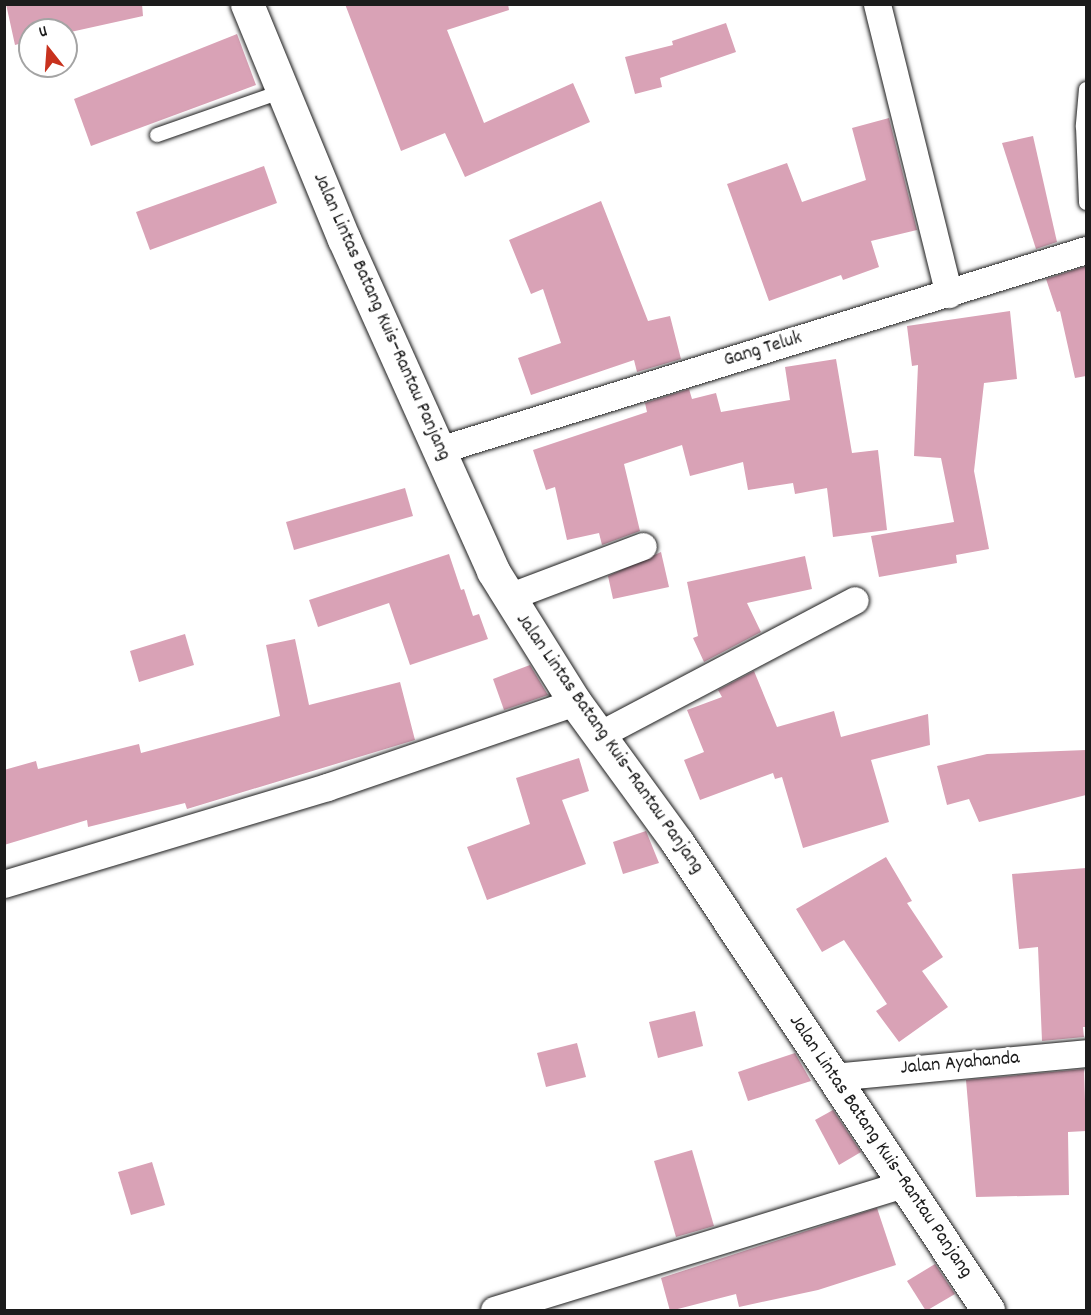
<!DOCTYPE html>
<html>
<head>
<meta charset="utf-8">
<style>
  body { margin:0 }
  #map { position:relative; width:1091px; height:1315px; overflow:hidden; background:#fff; font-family:Dekko,sans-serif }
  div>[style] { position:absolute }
  .building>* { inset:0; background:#d9a2b6 }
  .roads { filter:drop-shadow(0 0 2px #1c1c1c) drop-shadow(0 0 2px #1c1c1c) }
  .lane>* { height:14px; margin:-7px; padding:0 7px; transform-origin:7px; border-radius:7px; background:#fff }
  .street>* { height:27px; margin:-13.5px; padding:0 13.5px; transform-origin:13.5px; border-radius:13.5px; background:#fff }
  .secondary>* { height:33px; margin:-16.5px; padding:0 16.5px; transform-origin:16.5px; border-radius:16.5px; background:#fff }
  span { translate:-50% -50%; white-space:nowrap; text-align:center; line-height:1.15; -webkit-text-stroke:6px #fff; paint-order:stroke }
  .street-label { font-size:20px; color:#1c1c1c }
  .frame { position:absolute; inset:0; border:6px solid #1c1c1c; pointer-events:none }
  .north { position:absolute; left:18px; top:18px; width:60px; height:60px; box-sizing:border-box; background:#fff; border:2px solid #a4a4a4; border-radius:50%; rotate:343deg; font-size:16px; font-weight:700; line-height:24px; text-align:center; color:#1c1c1c }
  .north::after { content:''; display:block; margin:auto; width:21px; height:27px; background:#c8321e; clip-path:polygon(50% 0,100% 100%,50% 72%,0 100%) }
</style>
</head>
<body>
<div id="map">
  <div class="building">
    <div style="clip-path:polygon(6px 4px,142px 4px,143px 16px,66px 33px,66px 30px,30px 30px,30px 41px,15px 45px)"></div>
    <div style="clip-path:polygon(345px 4px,508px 4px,509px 10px,447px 30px,484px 123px,573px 83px,590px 122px,465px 177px,445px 133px,401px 151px)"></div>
    <div style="clip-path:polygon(726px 23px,736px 52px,660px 78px,662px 87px,635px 94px,625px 57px,673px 45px,672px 41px)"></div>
    <div style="clip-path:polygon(237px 34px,256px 85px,91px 146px,74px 99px)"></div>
    <div style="clip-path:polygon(889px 118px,917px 230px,871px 241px,879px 267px,843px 280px,841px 275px,769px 301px,727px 184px,787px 163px,802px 202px,866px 180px,852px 128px)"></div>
    <div style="clip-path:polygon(1033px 136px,1057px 242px,1036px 249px,1002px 143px)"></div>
    <div style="clip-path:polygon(264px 166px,277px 203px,150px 250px,136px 212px)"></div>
    <div style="clip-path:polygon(601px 201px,648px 321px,670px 316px,681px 359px,637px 372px,634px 360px,531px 395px,518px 358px,561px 343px,543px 289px,531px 294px,509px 240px)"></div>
    <div style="clip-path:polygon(1086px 266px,1086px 376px,1075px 378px,1060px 311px,1057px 312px,1046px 279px)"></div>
    <div style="clip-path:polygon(1010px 311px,1017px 379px,984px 383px,974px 471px,989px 549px,956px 555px,957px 563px,879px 577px,871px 536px,954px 522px,941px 458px,914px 456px,918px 365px,912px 366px,907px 326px)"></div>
    <div style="clip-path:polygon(836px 359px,852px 453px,878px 450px,887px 530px,833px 537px,827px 488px,795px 494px,793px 483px,748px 490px,743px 462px,690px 476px,682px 445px,624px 464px,640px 531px,602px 545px,599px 533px,567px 540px,555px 487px,546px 490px,533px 450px,647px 412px,645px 403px,689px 389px,692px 399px,716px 393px,721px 412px,790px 400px,785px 367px)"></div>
    <div style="clip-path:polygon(405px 488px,413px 516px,294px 550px,286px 522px)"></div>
    <div style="clip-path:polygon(661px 552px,669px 587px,613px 599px,608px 576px)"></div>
    <div style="clip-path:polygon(449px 554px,461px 590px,464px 589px,473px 616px,479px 614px,488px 639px,410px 665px,389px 603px,318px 627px,309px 600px)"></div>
    <div style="clip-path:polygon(805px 556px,812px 589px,747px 603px,761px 632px,704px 662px,693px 638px,698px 636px,687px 582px)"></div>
    <div style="clip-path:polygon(185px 634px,194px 665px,139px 682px,130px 651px)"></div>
    <div style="clip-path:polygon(295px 639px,309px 705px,400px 682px,415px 740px,187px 809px,185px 803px,88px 827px,87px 820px,4px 845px,4px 770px,36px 761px,38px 769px,139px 744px,141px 753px,280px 716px,266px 645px)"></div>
    <div style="clip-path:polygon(530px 665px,548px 695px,504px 710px,493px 679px)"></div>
    <div style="clip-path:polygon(754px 671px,777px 727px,834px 711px,841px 737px,928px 714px,930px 745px,871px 760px,889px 822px,803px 848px,782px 777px,775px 779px,773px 773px,700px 800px,684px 760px,704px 752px,687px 710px,722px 697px,718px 690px)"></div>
    <div style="clip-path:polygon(1086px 750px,1086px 795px,979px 822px,969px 799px,947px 805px,937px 766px,987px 754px)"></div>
    <div style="clip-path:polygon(579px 758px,589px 791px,562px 800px,586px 864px,487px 900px,467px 847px,530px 824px,516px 778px)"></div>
    <div style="clip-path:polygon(646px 831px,659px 863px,623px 874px,613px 842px)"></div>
    <div style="clip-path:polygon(886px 857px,912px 901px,907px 903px,943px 957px,922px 971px,948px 1007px,899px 1042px,876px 1011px,887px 1004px,844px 940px,822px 952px,796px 909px)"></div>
    <div style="clip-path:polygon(1086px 868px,1086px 1027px,1083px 1027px,1084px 1037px,1042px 1041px,1038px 947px,1019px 949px,1012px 874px)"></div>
    <div style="clip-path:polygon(695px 1011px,703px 1046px,658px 1058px,649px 1022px)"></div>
    <div style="clip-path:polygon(577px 1043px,586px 1077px,546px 1087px,537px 1053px)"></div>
    <div style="clip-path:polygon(795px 1053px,811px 1081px,748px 1101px,738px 1072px)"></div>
    <div style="clip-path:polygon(1084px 1069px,1086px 1131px,1068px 1132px,1069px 1195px,976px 1197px,966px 1080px)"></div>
    <div style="clip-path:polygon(833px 1110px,861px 1152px,839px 1165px,815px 1120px)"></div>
    <div style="clip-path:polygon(692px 1150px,714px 1226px,676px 1237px,654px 1161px)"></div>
    <div style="clip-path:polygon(152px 1162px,165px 1205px,131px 1215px,118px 1172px)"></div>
    <div style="clip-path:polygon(877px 1208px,896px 1265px,818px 1290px,739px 1307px,736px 1294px,670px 1311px,661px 1278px)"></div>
    <div style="clip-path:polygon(935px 1264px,955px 1294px,926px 1311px,907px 1281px)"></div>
  </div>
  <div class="roads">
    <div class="lane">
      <div style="left:1086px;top:89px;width:38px;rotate:95deg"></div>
      <div style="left:1083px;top:127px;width:76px;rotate:87.7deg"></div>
      <div style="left:157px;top:135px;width:133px;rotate:-19.2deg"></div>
    </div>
    <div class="street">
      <div style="left:877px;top:4px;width:299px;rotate:76.1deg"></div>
      <div style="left:439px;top:450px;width:677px;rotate:-17.18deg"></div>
      <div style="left:508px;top:597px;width:144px;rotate:-20.7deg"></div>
      <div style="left:599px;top:735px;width:289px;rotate:-27.8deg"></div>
      <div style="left:4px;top:884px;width:337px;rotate:-16.7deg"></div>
      <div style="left:327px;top:787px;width:262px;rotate:-18.9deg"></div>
      <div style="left:833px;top:1077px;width:254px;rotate:-5.4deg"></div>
      <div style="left:494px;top:1310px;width:428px;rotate:-17.1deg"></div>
    </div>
    <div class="secondary">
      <div style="left:247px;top:4px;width:254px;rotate:67.6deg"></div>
      <div style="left:344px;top:239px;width:364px;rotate:65.8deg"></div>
      <div style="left:493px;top:571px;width:155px;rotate:58deg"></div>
      <div style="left:575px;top:702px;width:173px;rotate:53.9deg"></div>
      <div style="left:677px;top:842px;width:562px;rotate:56.39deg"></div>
    </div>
  </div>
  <div class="street-label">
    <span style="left:381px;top:317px;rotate:66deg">Jalan Lintas Batang Kuis–Rantau Panjang</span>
    <span style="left:763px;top:350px;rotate:-17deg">Gang Teluk</span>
    <span style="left:609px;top:744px;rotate:55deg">Jalan Lintas Batang Kuis–Rantau Panjang</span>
    <span style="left:960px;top:1064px;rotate:-5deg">Jalan Ayahanda</span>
    <span style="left:880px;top:1147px;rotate:56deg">Jalan Lintas Batang Kuis–Rantau Panjang</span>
  </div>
  <div class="frame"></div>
  <div class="north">U</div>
</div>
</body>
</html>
